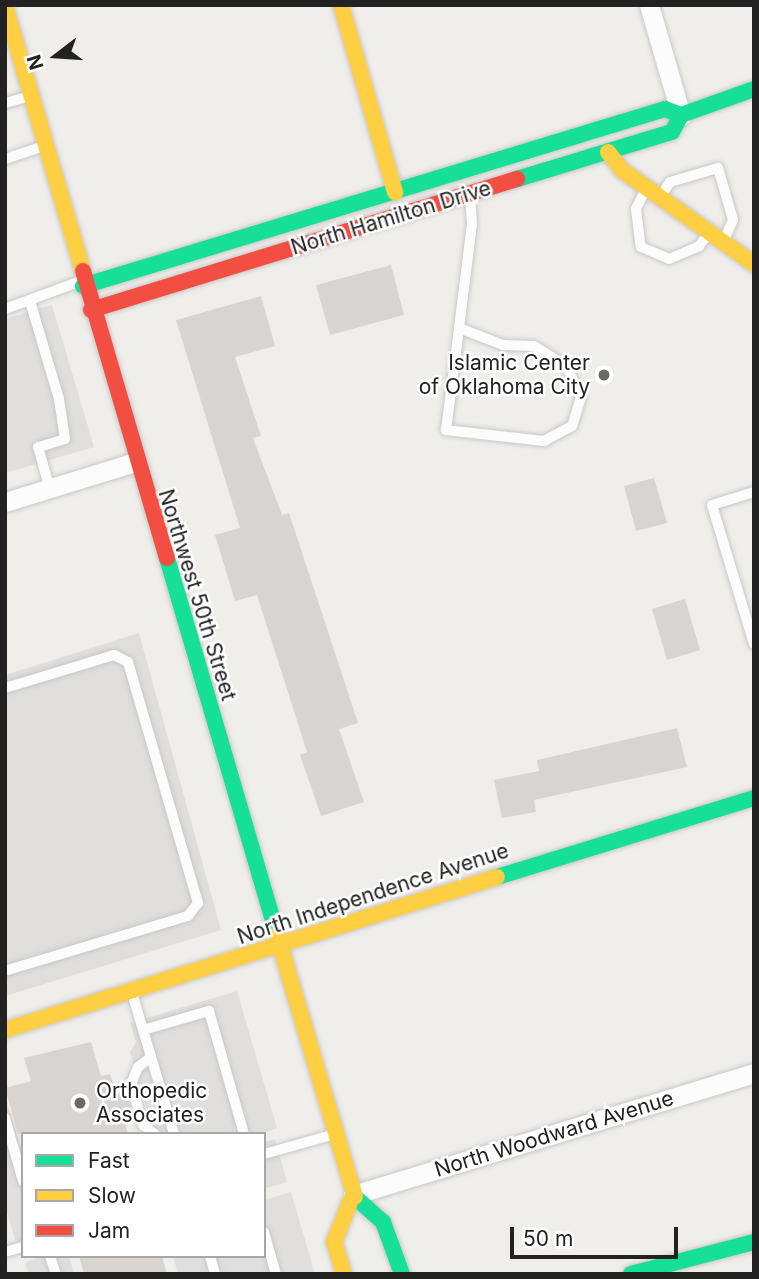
<!DOCTYPE html>
<html>
<head>
<meta charset="utf-8">
<style>
  body { margin:0 }
  #map { position:relative; width:759px; height:1279px; overflow:hidden; background:#f0eeeb; font-family:Inter,sans-serif }
  div>[style] { position:absolute }
  .residential>* { inset:0; background:#dfdedc }
  .parking>* { inset:0; background:#e0dfde }
  .building>* { inset:0; background:#d7d4d2 }
  .roads { filter:drop-shadow(0 0 2px #c9c8c7) drop-shadow(0 0 2px #c9c8c7) }
  .lane>* { height:10px; margin:-5px; padding:0 5px; transform-origin:5px; border-radius:5px; background:#fdfcfc }
  .street>* { height:19px; margin:-9.5px; padding:0 9.5px; transform-origin:9.5px; border-radius:9.5px; background:#fdfcfc }
  .fast>* { height:16px; margin:-8px; padding:0 8px; transform-origin:8px; border-radius:8px; background:#16e098 }
  .slow>* { height:16px; margin:-8px; padding:0 8px; transform-origin:8px; border-radius:8px; background:#ffcf43 }
  .jam>* { height:16px; margin:-8px; padding:0 8px; transform-origin:8px; border-radius:8px; background:#f24e42 }
  .dots>* { width:19px; height:19px; translate:-50% -50%; box-sizing:border-box; border:4px solid #fff; border-radius:50% }
  span { translate:-50% -50%; white-space:nowrap; text-align:center; line-height:1.15; -webkit-text-stroke:5px #fff; paint-order:stroke }
  .street-label { font-size:21px; color:#222 }
  .poi-label { font-size:21px; color:#222 }
  .right { translate:-100% -50%; text-align:right }
  .left { translate:0 -50%; text-align:left }
  .frame { position:absolute; inset:0; border:7px solid #222; pointer-events:none }
  .legend { position:absolute; left:21px; top:1132px; width:245px; height:126px; box-sizing:border-box; background:#fff; border:2px solid #a7a7a7; margin:0; padding:9px 12px; list-style:none; font-size:21px; color:#222 }
  .legend li { display:flex; align-items:center; gap:14px; height:35px }
  .legend b { width:35px; border:2px solid #a7a7a7 }
  .north { position:absolute; left:21px; top:21px; width:70px; height:70px; -webkit-text-stroke:5px #fff; paint-order:stroke; rotate:253deg; font-size:19px; font-weight:700; line-height:28px; text-align:center; color:#222 }
  .north::after { content:''; display:block; margin:auto; width:24px; height:32px; background:#222; clip-path:polygon(50% 0,100% 100%,50% 72%,0 100%) }
  .scale { position:absolute; left:510px; top:1227px; width:168px; height:32px; box-sizing:border-box; border:4px solid #222; border-top:0; padding-left:9px; font-size:21px; line-height:24px; white-space:nowrap; color:#222; -webkit-text-stroke:5px #fff; paint-order:stroke }
</style>
</head>
<body>
<div id="map">
  <div class="residential">
    <div style="clip-path:polygon(139px 633px,221px 930px,5px 996px,5px 675px)"></div>
  </div>
  <div class="parking">
    <div style="clip-path:polygon(52px 305px,94px 447px,5px 473px,5px 319px)"></div>
    <div style="clip-path:polygon(237px 991px,277px 1128px,261px 1134px,154px 1134px,130px 1052px,136px 1042px,130px 1023px)"></div>
    <div style="clip-path:polygon(5px 1095px,23px 1156px,23px 1244px,15px 1240px,5px 1205px)"></div>
    <div style="clip-path:polygon(275px 1139px,287px 1182px,264px 1189px,264px 1142px)"></div>
    <div style="clip-path:polygon(291px 1192px,315px 1274px,178px 1274px,173px 1256px,264px 1256px,264px 1200px)"></div>
    <div style="clip-path:polygon(41px 1256px,69px 1256px,74px 1274px,29px 1274px,25px 1263px)"></div>
  </div>
  <div class="building">
    <div style="clip-path:polygon(391px 265px,404px 315px,330px 335px,316px 285px)"></div>
    <div style="clip-path:polygon(261px 296px,275px 346px,235px 357px,261px 436px,253px 438px,282px 515px,289px 513px,358px 723px,339px 729px,364px 802px,321px 816px,300px 755px,307px 752px,257px 595px,235px 601px,215px 535px,240px 528px,176px 320px)"></div>
    <div style="clip-path:polygon(654px 478px,667px 523px,636px 531px,624px 486px)"></div>
    <div style="clip-path:polygon(685px 599px,700px 650px,667px 660px,652px 609px)"></div>
    <div style="clip-path:polygon(677px 728px,687px 767px,534px 800px,536px 812px,502px 818px,494px 780px,539px 771px,537px 760px)"></div>
    <div style="clip-path:polygon(91px 1042px,101px 1076px,110px 1074px,116px 1094px,125px 1091px,133px 1117px,124px 1120px,128px 1134px,18px 1134px,5px 1088px,31px 1081px,24px 1058px)"></div>
    <div style="clip-path:polygon(79px 1256px,162px 1256px,167px 1274px,84px 1274px)"></div>
  </div>
  <div class="roads">
    <div class="lane">
      <div style="left:5px;top:103px;width:24px;rotate:-15deg"></div>
      <div style="left:5px;top:159px;width:41px;rotate:-18.4deg"></div>
      <div style="left:646px;top:189px;width:22px;rotate:117deg"></div>
      <div style="left:636px;top:209px;width:38px;rotate:83deg"></div>
      <div style="left:641px;top:247px;width:30px;rotate:23deg"></div>
      <div style="left:669px;top:259px;width:33px;rotate:-23deg"></div>
      <div style="left:699px;top:246px;width:20px;rotate:-53deg"></div>
      <div style="left:662px;top:194px;width:14px;rotate:-56deg"></div>
      <div style="left:670px;top:182px;width:50px;rotate:-16.3deg"></div>
      <div style="left:718px;top:168px;width:54px;rotate:73.9deg"></div>
      <div style="left:733px;top:220px;width:20px;rotate:114deg"></div>
      <div style="left:30px;top:301px;width:102px;rotate:73.5deg"></div>
      <div style="left:59px;top:399px;width:40px;rotate:81.5deg"></div>
      <div style="left:65px;top:439px;width:28px;rotate:163deg"></div>
      <div style="left:38px;top:447px;width:44px;rotate:74.1deg"></div>
      <div style="left:5px;top:309px;width:81px;rotate:-20.2deg"></div>
      <div style="left:459px;top:328px;width:47px;rotate:21.1deg"></div>
      <div style="left:503px;top:345px;width:31px;rotate:2deg"></div>
      <div style="left:534px;top:346px;width:39px;rotate:32deg"></div>
      <div style="left:567px;top:367px;width:33px;rotate:65deg"></div>
      <div style="left:581px;top:397px;width:30px;rotate:107deg"></div>
      <div style="left:572px;top:426px;width:32px;rotate:152deg"></div>
      <div style="left:544px;top:441px;width:99px;rotate:-173.6deg"></div>
      <div style="left:446px;top:430px;width:103px;rotate:-82.7deg"></div>
      <div style="left:459px;top:328px;width:105px;rotate:-82.9deg"></div>
      <div style="left:472px;top:224px;width:30px;rotate:-94deg"></div>
      <div style="left:754px;top:492px;width:44px;rotate:162.8deg"></div>
      <div style="left:712px;top:505px;width:145px;rotate:73.2deg"></div>
      <div style="left:5px;top:688px;width:114px;rotate:-16.8deg"></div>
      <div style="left:114px;top:655px;width:16px;rotate:27deg"></div>
      <div style="left:128px;top:662px;width:251px;rotate:73.8deg"></div>
      <div style="left:198px;top:903px;width:16px;rotate:128deg"></div>
      <div style="left:188px;top:916px;width:191px;rotate:163.3deg"></div>
      <div style="left:132px;top:993px;width:147px;rotate:73.4deg"></div>
      <div style="left:143px;top:1030px;width:69px;rotate:-16.1deg"></div>
      <div style="left:209px;top:1011px;width:128px;rotate:74.1deg"></div>
      <div style="left:151px;top:1057px;width:16px;rotate:142deg"></div>
      <div style="left:138px;top:1067px;width:18px;rotate:112deg"></div>
      <div style="left:131px;top:1084px;width:43px;rotate:73.7deg"></div>
      <div style="left:143px;top:1125px;width:15px;rotate:37deg"></div>
      <div style="left:5px;top:1118px;width:66px;rotate:74.1deg"></div>
      <div style="left:264px;top:1154px;width:74px;rotate:-15.7deg"></div>
      <div style="left:264px;top:1232px;width:44px;rotate:74.1deg"></div>
      <div style="left:5px;top:1252px;width:19px;rotate:-16deg"></div>
      <div style="left:50px;top:1256px;width:19px;rotate:72deg"></div>
      <div style="left:210px;top:1256px;width:19px;rotate:74deg"></div>
    </div>
    <div class="street">
      <div style="left:649px;top:5px;width:115px;rotate:73.8deg"></div>
      <div style="left:5px;top:502px;width:136px;rotate:-17.1deg"></div>
      <div style="left:353px;top:1195px;width:419px;rotate:-16.9deg"></div>
    </div>
    <div class="fast">
      <div style="left:517px;top:179px;width:162px;rotate:-16.9deg"></div>
      <div style="left:672px;top:132px;width:19px;rotate:-62deg"></div>
      <div style="left:83px;top:286px;width:608px;rotate:-16.92deg"></div>
      <div style="left:665px;top:109px;width:17px;rotate:21deg"></div>
      <div style="left:681px;top:115px;width:77px;rotate:-19.6deg"></div>
      <div style="left:167px;top:558px;width:393px;rotate:73.7deg"></div>
      <div style="left:497px;top:877px;width:269px;rotate:-17.1deg"></div>
      <div style="left:355px;top:1197px;width:38px;rotate:42deg"></div>
      <div style="left:383px;top:1222px;width:55px;rotate:69.9deg"></div>
      <div style="left:631px;top:1274px;width:127px;rotate:-14.6deg"></div>
    </div>
    <div class="slow">
      <div style="left:341px;top:5px;width:195px;rotate:73.9deg"></div>
      <div style="left:5px;top:6px;width:276px;rotate:73.6deg"></div>
      <div style="left:608px;top:152px;width:24px;rotate:52deg"></div>
      <div style="left:623px;top:171px;width:161px;rotate:35.4deg"></div>
      <div style="left:277px;top:935px;width:273px;rotate:73.4deg"></div>
      <div style="left:5px;top:1030px;width:515px;rotate:-17.27deg"></div>
      <div style="left:344px;top:1274px;width:34px;rotate:-107deg"></div>
      <div style="left:334px;top:1242px;width:51px;rotate:-68deg"></div>
    </div>
    <div class="jam">
      <div style="left:83px;top:271px;width:299px;rotate:73.7deg"></div>
      <div style="left:91px;top:310px;width:446px;rotate:-17.1deg"></div>
    </div>
  </div>
  <div class="dots">
    <div style="left:604px;top:375px;background:#6a6968"></div>
    <div style="left:80px;top:1103px;background:#6a6968"></div>
  </div>
  <div class="street-label">
    <span style="left:391px;top:218px;rotate:-17deg">North Hamilton Drive</span>
    <span style="left:197px;top:595px;rotate:73deg">Northwest 50th Street</span>
    <span style="left:373px;top:894px;rotate:-18deg">North Independence Avenue</span>
    <span style="left:554px;top:1134px;rotate:-17deg">North Woodward Avenue</span>
  </div>
  <div class="poi-label">
    <span class="right" style="left:590px;top:375px">Islamic Center<br>of Oklahoma City</span>
    <span class="left" style="left:96px;top:1103px">Orthopedic<br>Associates</span>
  </div>
  <div class="frame"></div>
  <ul class="legend">
  <li><b style="height:9px;background:#16e098"></b>Fast</li>
  <li><b style="height:9px;background:#ffcf43"></b>Slow</li>
  <li><b style="height:9px;background:#f24e42"></b>Jam</li>
  </ul>
  <div class="north">N</div>
  <div class="scale">50 m</div>
</div>
</body>
</html>
